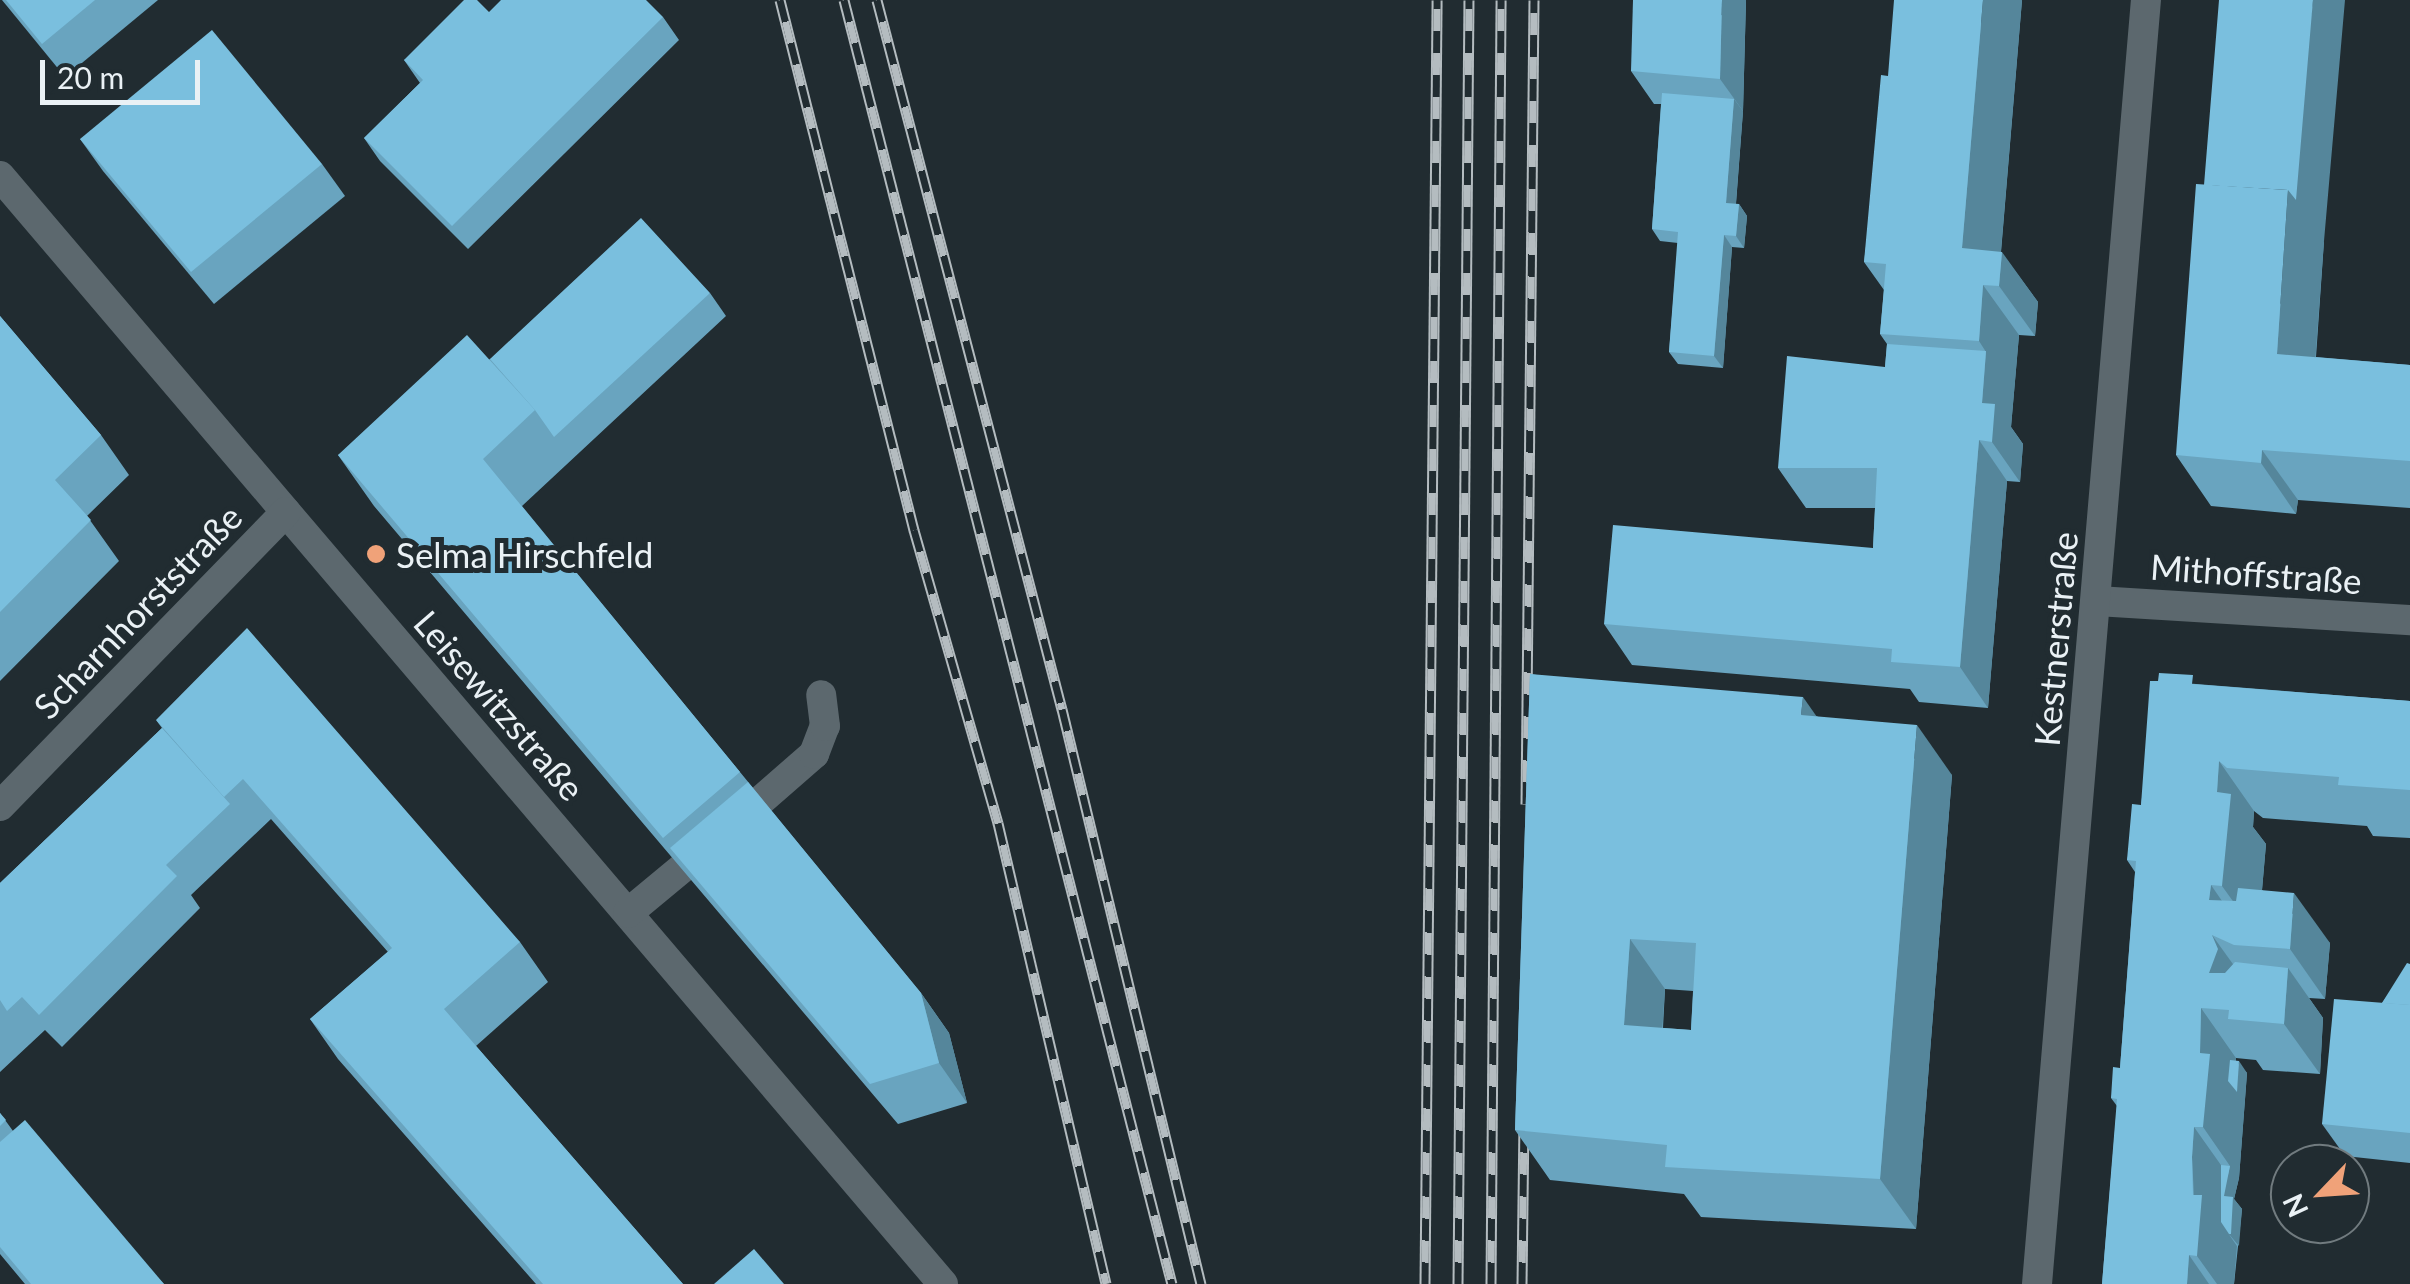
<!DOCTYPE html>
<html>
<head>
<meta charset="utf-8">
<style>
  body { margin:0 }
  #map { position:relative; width:2410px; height:1284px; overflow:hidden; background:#212c31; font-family:Lato,sans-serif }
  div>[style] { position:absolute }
  .minor>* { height:30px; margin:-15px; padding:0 15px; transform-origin:15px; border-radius:15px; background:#5c686e }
  .rail>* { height:11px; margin-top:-5.5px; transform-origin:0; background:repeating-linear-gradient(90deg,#212c31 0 22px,#b4bcc0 0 44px); box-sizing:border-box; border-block:2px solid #b4bcc0 }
  .wall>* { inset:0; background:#69a4bf }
  .shaded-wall>* { inset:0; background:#55869b }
  .building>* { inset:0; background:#7abfde }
  .dots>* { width:28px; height:28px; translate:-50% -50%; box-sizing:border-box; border:5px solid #212c31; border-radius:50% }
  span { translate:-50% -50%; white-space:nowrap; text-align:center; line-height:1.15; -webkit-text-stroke:10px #212c31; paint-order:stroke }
  .poi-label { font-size:35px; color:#eaf1f5 }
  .left { translate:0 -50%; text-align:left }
  .street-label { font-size:35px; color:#eaf1f5 }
  .north { position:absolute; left:2270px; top:1144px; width:100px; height:100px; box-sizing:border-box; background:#212c31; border:2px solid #717b7f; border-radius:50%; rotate:245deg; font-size:28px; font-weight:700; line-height:40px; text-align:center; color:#eaf1f5 }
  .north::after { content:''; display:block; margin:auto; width:35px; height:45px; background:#f0a279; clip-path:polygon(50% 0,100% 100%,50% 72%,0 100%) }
  .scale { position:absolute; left:40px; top:60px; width:160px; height:45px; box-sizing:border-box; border:5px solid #eaf1f5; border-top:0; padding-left:12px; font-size:30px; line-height:35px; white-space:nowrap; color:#eaf1f5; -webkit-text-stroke:8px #212c31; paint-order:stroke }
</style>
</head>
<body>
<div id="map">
  <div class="minor">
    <div style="left:0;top:176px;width:1455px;rotate:49.6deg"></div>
    <div style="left:2097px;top:601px;width:314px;rotate:3.5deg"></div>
    <div style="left:759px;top:802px;width:73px;rotate:-41.1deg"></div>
    <div style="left:814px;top:754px;width:30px;rotate:-69deg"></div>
    <div style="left:825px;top:726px;width:31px;rotate:-97deg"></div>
    <div style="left:0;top:806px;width:410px;rotate:-45.8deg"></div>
    <div style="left:628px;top:913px;width:69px;rotate:-39.7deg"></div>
    <div style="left:2037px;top:1284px;width:1289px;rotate:-85.15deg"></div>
  </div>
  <div class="rail">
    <div style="left:780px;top:0;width:547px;rotate:75.81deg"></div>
    <div style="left:914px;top:530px;width:305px;rotate:74deg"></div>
    <div style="left:998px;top:823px;width:473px;rotate:76.8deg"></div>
    <div style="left:844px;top:0;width:1325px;rotate:75.67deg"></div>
    <div style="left:877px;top:0;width:733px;rotate:75.38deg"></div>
    <div style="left:1062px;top:709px;width:592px;rotate:76.41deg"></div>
    <div style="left:1526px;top:804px;width:804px;rotate:-89.43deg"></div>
    <div style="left:1425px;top:1284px;width:1284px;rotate:-89.46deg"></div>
    <div style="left:1458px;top:1284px;width:1284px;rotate:-89.51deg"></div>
    <div style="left:1491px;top:1284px;width:1284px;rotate:-89.55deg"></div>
    <div style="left:1522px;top:1284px;width:170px;rotate:-89.3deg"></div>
  </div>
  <div class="wall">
    <div style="clip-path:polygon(2px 0,158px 0,65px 77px)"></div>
    <div style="clip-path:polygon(1746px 0,1743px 111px,1736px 204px,1739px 204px,1747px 216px,1744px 248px,1732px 247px,1723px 368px,1678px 364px,1669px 352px,1678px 243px,1660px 241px,1652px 229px,1661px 104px,1654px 104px,1631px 71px)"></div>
    <div style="clip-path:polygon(2022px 0,2001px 252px,2038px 302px,2035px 336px,2019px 335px,2011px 427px,2023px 444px,2020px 482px,2007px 481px,1988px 708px,1919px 702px,1910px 689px,1632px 665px,1604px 624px,1873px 548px,1875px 508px,1806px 508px,1778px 468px,1885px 367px,1887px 344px,1880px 334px,1884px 290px,1864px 262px,1888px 76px)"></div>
    <div style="clip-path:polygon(489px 12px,663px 17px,679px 40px,468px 249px,380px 161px,364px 138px,420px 83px,404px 60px)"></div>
    <div style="clip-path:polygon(80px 139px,322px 164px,345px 196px,214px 304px,103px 171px)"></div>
    <div style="clip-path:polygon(2324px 241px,2316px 357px,2410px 365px,2410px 508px,2298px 500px,2296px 514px,2211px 506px,2176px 455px)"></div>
    <div style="clip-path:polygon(710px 293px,726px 316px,522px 506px,921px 993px,949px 1033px,967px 1103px,898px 1124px,374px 506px,338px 455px,490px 359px)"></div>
    <div style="clip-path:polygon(0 316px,101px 435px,129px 475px,87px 516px,119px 561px,0 681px)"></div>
    <div style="clip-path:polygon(evenodd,1530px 674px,1816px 716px,1952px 775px,1916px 1229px,1701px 1217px,1684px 1194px,1550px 1180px,1515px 1130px,1530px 674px,1665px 989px,1693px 991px,1691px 1030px,1663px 1028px,1665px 989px)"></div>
    <div style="clip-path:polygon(2158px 681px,2410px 701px,2410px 838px,2373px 836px,2367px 826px,2263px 818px,2254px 811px,2253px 827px,2266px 844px,2262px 890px,2330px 943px,2325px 999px,2309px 998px,2323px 1018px,2320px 1074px,2263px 1070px,2256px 1060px,2236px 1058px,2236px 1061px,2247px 1073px,2239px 1178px,2234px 1199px,2242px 1209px,2234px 1284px,2102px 1284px,2117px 1106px,2111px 1098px,2120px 1068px,2135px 872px,2127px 860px,2141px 805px)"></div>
    <div style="clip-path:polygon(156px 720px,520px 942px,548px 982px,476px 1046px,683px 1284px,536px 1284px,338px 1059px,310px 1019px,388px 952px,271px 819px,191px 895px,200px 908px,62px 1047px,45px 1030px,0 1072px,0 883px,162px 728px)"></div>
    <div style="clip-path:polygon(2410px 964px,2410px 1163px,2345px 1156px,2322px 1124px,2382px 1003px)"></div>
    <div style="clip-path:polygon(0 1113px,13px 1131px,164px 1284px,25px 1284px,0 1254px)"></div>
  </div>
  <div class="shaded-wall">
    <div style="clip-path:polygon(1722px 0,1746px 0,1743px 111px,1720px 79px)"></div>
    <div style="clip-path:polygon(1983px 0,2022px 0,1998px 286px,1962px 248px)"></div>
    <div style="clip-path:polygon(2313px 0,2345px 0,2324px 241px,2312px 405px,2277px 354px,2288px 190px)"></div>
    <div style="clip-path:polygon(1734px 99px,1743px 111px,1735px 215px,1726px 203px)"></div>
    <div style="clip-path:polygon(1739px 204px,1747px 216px,1744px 248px,1736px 236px)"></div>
    <div style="clip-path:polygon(1724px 235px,1732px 247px,1723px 368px,1714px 356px)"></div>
    <div style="clip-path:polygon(2002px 252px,2038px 302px,2035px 336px,1999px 286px)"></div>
    <div style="clip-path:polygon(1983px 285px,2019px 335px,2011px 427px,2023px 444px,2020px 482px,1992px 442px,1982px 403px,1986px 352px,1979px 341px)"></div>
    <div style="clip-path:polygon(1979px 440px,2007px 481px,1988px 708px,1960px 667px)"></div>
    <div style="clip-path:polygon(2262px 450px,2298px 500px,2296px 514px,2261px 463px)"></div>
    <div style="clip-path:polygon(1803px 697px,1838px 747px,1801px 715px)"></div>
    <div style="clip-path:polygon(1917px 725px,1952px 775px,1916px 1229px,1880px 1179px)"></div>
    <div style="clip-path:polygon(2219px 761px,2254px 811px,2253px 827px,2266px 844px,2258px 936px,2222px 886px,2217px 792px)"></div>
    <div style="clip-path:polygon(2211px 885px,2246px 936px,2209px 900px)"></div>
    <div style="clip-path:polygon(2294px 893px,2330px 943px,2325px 999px,2290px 949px)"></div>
    <div style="clip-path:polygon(2212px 935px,2248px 985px,2209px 973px)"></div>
    <div style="clip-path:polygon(1630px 939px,1665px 989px,1659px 1076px,1624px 1025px)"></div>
    <div style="clip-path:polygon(2288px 968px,2323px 1018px,2320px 1074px,2284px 1024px)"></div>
    <div style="clip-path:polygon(921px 993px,949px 1033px,967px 1103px,939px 1063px)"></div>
    <div style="clip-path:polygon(2201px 1008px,2236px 1058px,2236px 1091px,2239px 1061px,2247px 1073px,2239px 1178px,2234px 1199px,2242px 1209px,2239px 1246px,2228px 1233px,2237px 1246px,2234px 1284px,2217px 1284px,2197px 1256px,2192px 1157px,2194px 1127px,2228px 1175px,2230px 1166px,2203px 1127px,2200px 1053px)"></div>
    <div style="clip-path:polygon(2189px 1255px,2209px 1284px,2187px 1284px)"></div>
  </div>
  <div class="building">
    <div style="clip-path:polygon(6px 0,95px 0,42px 44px)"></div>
    <div style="clip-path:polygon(464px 0,477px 0,489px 12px,501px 0,646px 0,663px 17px,452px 226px,364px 138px,423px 80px,404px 60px)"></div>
    <div style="clip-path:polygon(1633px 0,1722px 0,1720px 79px,1631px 71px)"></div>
    <div style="clip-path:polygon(1894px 0,1983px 0,1962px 248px,2002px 252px,1999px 286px,1983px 285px,1979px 341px,1880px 334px,1886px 264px,1864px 262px,1881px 75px,1888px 76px)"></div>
    <div style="clip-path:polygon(2219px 0,2313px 0,2296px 200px,2288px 190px,2204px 185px)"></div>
    <div style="clip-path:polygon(212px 30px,322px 164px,191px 272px,80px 139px)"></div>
    <div style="clip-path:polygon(1662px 93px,1734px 99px,1726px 203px,1739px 204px,1736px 236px,1724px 235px,1714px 356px,1669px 352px,1678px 232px,1652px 229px)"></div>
    <div style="clip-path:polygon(2196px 184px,2288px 190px,2277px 354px,2410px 365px,2410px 461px,2262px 450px,2261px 463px,2176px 455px)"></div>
    <div style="clip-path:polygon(641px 218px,710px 293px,554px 437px,535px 410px,490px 359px)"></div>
    <div style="clip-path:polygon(0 316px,101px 435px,55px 480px,91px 520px,0 612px)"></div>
    <div style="clip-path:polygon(467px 335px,535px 410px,483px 459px,740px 772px,663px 838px,338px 455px)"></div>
    <div style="clip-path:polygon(1887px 344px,1986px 351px,1982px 403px,1995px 404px,1992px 442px,1979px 440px,1960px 667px,1891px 662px,1892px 649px,1604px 624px,1613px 525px,1873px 548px,1877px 468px,1778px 468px,1787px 356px,1885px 367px)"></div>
    <div style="clip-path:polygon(247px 628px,520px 942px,444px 1009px,683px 1284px,543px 1284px,310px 1019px,392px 948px,243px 779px,224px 797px,156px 720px)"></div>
    <div style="clip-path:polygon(2159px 673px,2193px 675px,2192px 684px,2410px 701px,2410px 790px,2338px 785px,2339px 777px,2227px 768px,2219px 761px,2217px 792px,2231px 794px,2222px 886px,2211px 885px,2209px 900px,2236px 901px,2238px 888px,2294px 893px,2290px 949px,2234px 945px,2212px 935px,2218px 949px,2209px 973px,2225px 973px,2235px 962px,2288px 968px,2284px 1024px,2228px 1019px,2229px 1010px,2201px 1008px,2200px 1053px,2210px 1054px,2203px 1127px,2194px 1127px,2192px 1157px,2193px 1195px,2202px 1195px,2197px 1256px,2189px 1255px,2187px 1284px,2102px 1284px,2117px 1099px,2111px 1098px,2113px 1067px,2120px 1068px,2136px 861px,2127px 860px,2132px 804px,2141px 805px,2150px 681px,2158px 681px)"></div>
    <div style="clip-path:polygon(evenodd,1530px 674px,1803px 697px,1801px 715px,1917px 725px,1880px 1179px,1665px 1167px,1667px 1145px,1515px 1130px,1530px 674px,1630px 939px,1696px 943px,1691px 1030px,1624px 1025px,1630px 939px)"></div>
    <div style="clip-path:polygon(162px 728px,230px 804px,166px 865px,177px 876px,39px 1015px,22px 997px,7px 1011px,0 1000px,0 883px)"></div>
    <div style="clip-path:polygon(748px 782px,921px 993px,939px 1063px,870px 1084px,670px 848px)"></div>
    <div style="clip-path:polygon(2407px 963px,2410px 964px,2410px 1005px,2382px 1003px)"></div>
    <div style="clip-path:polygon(2334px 999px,2410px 1005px,2410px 1133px,2322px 1124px)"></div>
    <div style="clip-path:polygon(2230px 1060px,2239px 1061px,2237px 1092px,2228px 1081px)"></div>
    <div style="clip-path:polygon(0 1113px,6px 1120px,0 1126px)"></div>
    <div style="clip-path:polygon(25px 1120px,164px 1284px,31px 1284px,0 1247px,0 1142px)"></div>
    <div style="clip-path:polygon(2221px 1165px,2230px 1166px,2224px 1196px,2233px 1197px,2231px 1234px,2229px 1234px,2221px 1222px)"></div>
    <div style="clip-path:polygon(754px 1249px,784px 1284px,714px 1284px)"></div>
  </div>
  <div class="dots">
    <div style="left:376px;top:554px;background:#f0a279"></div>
  </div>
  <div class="poi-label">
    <span class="left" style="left:396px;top:554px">Selma Hirschfeld</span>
  </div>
  <div class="street-label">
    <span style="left:2256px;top:573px;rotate:4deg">Mithoffstraße</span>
    <span style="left:137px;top:611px;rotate:-46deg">Scharnhorststraße</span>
    <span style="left:2055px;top:639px;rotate:-85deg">Kestnerstraße</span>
    <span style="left:500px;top:705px;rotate:49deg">Leisewitzstraße</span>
  </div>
  <div class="north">N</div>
  <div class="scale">20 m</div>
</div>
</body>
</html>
